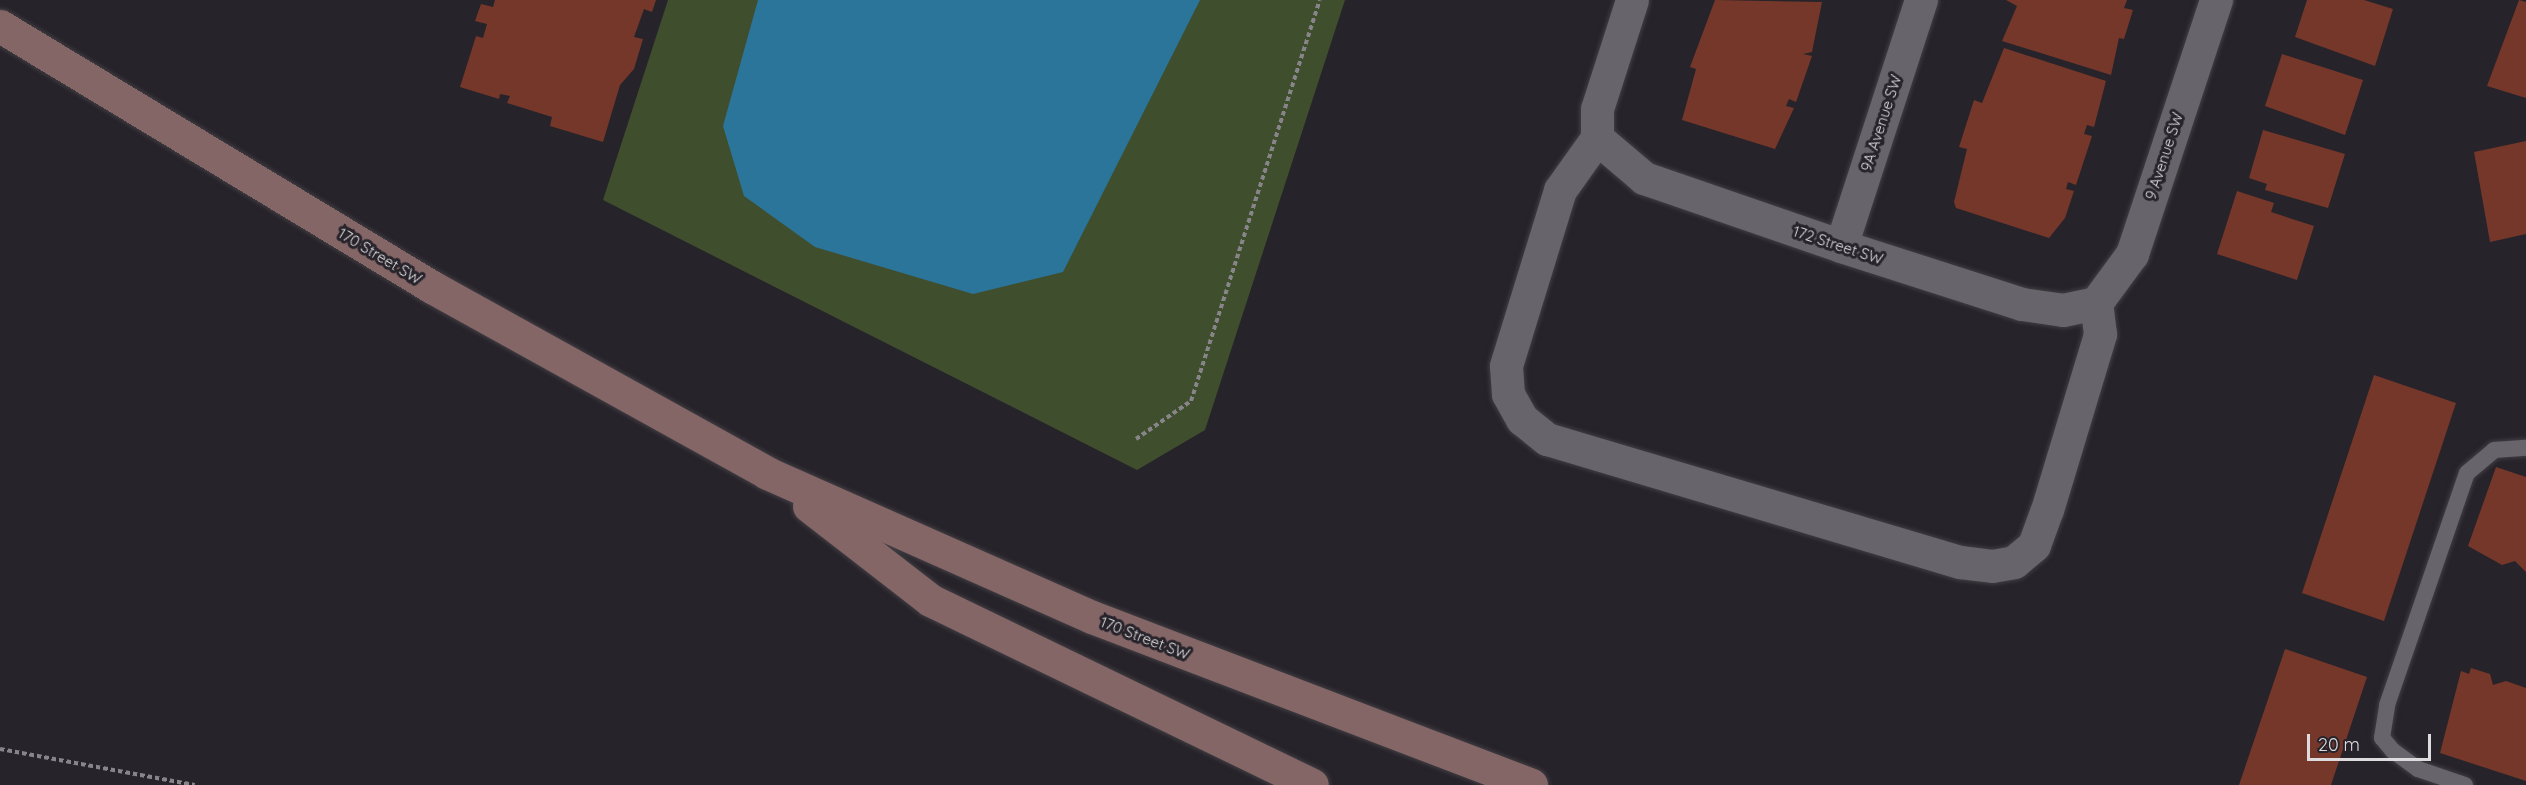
<!DOCTYPE html>
<html>
<head>
<meta charset="utf-8">
<style>
  body { margin:0 }
  #map { position:relative; width:2526px; height:785px; overflow:hidden; background:#27232a; font-family:Quicksand,sans-serif }
  div>[style] { position:absolute }
  .green>* { inset:0; background:#3f4e2c }
  .water>* { inset:0; background:#2c759a }
  .building>* { inset:0; background:#753729 }
  .path>* { height:4px; margin-top:-2px; transform-origin:0; background:repeating-linear-gradient(90deg,#88858a 0 4.5px,transparent 0 7.5px) }
  .roads { filter:drop-shadow(0 0 2px #413e43) drop-shadow(0 0 2px #413e43) }
  .service>* { height:16px; margin:-8px; padding:0 8px; transform-origin:8px; border-radius:8px; background:#68646b }
  .minor>* { height:33px; margin:-16.5px; padding:0 16.5px; transform-origin:16.5px; border-radius:16.5px; background:#68646b }
  .secondary>* { height:33px; margin:-16.5px; padding:0 16.5px; transform-origin:16.5px; border-radius:16.5px; background:#846667 }
  span { translate:-50% -50%; white-space:nowrap; text-align:center; line-height:1.15; -webkit-text-stroke:6px #27232a; paint-order:stroke }
  .street-label { font-size:15px; color:#dedbdf }
  .scale { position:absolute; left:2307px; top:734px; width:124px; height:27px; box-sizing:border-box; border:3px solid #dedbdf; border-top:0; padding-left:8px; font-size:18px; line-height:21px; white-space:nowrap; color:#dedbdf; -webkit-text-stroke:4px #27232a; paint-order:stroke }
</style>
</head>
<body>
<div id="map">
  <div class="green">
    <div style="clip-path:polygon(668px 0,1345px 0,1205px 430px,1137px 470px,603px 200px)"></div>
  </div>
  <div class="water">
    <div style="clip-path:polygon(758px 0,1200px 0,1063px 272px,973px 294px,815px 247px,744px 196px,723px 126px)"></div>
  </div>
  <div class="building">
    <div style="clip-path:polygon(495px 0,656px 0,652px 12px,644px 9px,634px 37px,643px 39px,634px 69px,620px 85px,603px 142px,550px 126px,552px 117px,507px 103px,510px 96px,500px 94px,499px 99px,460px 87px,476px 36px,483px 38px,487px 24px,475px 21px,481px 4px,493px 7px)"></div>
    <div style="clip-path:polygon(1715px 0,1822px 2px,1812px 52px,1803px 54px,1812px 56px,1796px 102px,1789px 99px,1786px 106px,1794px 108px,1775px 149px,1682px 120px,1696px 69px,1690px 67px)"></div>
    <div style="clip-path:polygon(2006px 0,2127px 0,2124px 8px,2133px 10px,2124px 39px,2119px 38px,2111px 75px,2002px 41px,2017px 6px)"></div>
    <div style="clip-path:polygon(2307px 0,2364px 0,2393px 9px,2375px 66px,2295px 37px)"></div>
    <div style="clip-path:polygon(2519px 0,2526px 2px,2526px 98px,2487px 86px)"></div>
    <div style="clip-path:polygon(2004px 48px,2106px 81px,2094px 127px,2087px 125px,2084px 134px,2092px 136px,2076px 185px,2068px 182px,2066px 189px,2074px 191px,2065px 218px,2049px 238px,1956px 208px,1954px 202px,1967px 149px,1959px 147px,1974px 100px,1982px 103px)"></div>
    <div style="clip-path:polygon(2282px 54px,2363px 80px,2345px 135px,2265px 106px)"></div>
    <div style="clip-path:polygon(2263px 130px,2345px 154px,2328px 208px,2265px 190px,2267px 184px,2249px 178px)"></div>
    <div style="clip-path:polygon(2526px 141px,2526px 234px,2490px 242px,2474px 152px)"></div>
    <div style="clip-path:polygon(2237px 191px,2274px 203px,2271px 212px,2314px 226px,2297px 280px,2217px 254px)"></div>
    <div style="clip-path:polygon(2374px 375px,2456px 403px,2384px 621px,2302px 593px)"></div>
    <div style="clip-path:polygon(2496px 467px,2526px 477px,2526px 572px,2515px 561px,2502px 565px,2468px 546px)"></div>
    <div style="clip-path:polygon(2285px 649px,2367px 677px,2331px 785px,2239px 785px)"></div>
    <div style="clip-path:polygon(2471px 668px,2490px 674px,2493px 685px,2506px 681px,2526px 688px,2526px 781px,2440px 753px,2461px 671px,2469px 674px)"></div>
  </div>
  <div class="path">
    <div style="left:1136px;top:439px;width:67px;rotate:-34.6deg"></div>
    <div style="left:1191px;top:401px;width:421px;rotate:-72.2deg"></div>
    <div style="left:0;top:749px;width:198px;rotate:10.5deg"></div>
  </div>
  <div class="roads">
    <div class="service">
      <div style="left:2465px;top:785px;width:50px;rotate:-161.2deg"></div>
      <div style="left:2418px;top:769px;width:31px;rotate:-144deg"></div>
      <div style="left:2393px;top:751px;width:17px;rotate:-130deg"></div>
      <div style="left:2382px;top:738px;width:33px;rotate:-81deg"></div>
      <div style="left:2387px;top:705px;width:245px;rotate:-71deg"></div>
      <div style="left:2467px;top:473px;width:35px;rotate:-40deg"></div>
      <div style="left:2494px;top:450px;width:32px;rotate:-4deg"></div>
    </div>
    <div class="minor">
      <div style="left:1597px;top:138px;width:64px;rotate:125.4deg"></div>
      <div style="left:1560px;top:190px;width:184px;rotate:107.1deg"></div>
      <div style="left:1506px;top:366px;width:28px;rotate:86deg"></div>
      <div style="left:1508px;top:394px;width:29px;rotate:61deg"></div>
      <div style="left:1522px;top:419px;width:32px;rotate:39deg"></div>
      <div style="left:1547px;top:439px;width:431px;rotate:16.6deg"></div>
      <div style="left:1960px;top:562px;width:32px;rotate:7deg"></div>
      <div style="left:1992px;top:566px;width:22px;rotate:-10deg"></div>
      <div style="left:2014px;top:562px;width:26px;rotate:-40deg"></div>
      <div style="left:2034px;top:545px;width:37px;rotate:-70deg"></div>
      <div style="left:2047px;top:510px;width:184px;rotate:-73.2deg"></div>
      <div style="left:2100px;top:334px;width:31px;rotate:-97deg"></div>
      <div style="left:1597px;top:138px;width:62px;rotate:40.4deg"></div>
      <div style="left:1644px;top:178px;width:208px;rotate:19deg"></div>
      <div style="left:1841px;top:246px;width:190px;rotate:17.8deg"></div>
      <div style="left:2022px;top:304px;width:41px;rotate:8.3deg"></div>
      <div style="left:2063px;top:310px;width:34px;rotate:-12deg"></div>
      <div style="left:1597px;top:138px;width:29px;rotate:-90deg"></div>
      <div style="left:1597px;top:109px;width:114px;rotate:-72.2deg"></div>
      <div style="left:1841px;top:246px;width:259px;rotate:-72deg"></div>
      <div style="left:2096px;top:303px;width:61px;rotate:-53.7deg"></div>
      <div style="left:2132px;top:254px;width:268px;rotate:-71.7deg"></div>
    </div>
    <div class="secondary">
      <div style="left:0;top:26px;width:505px;rotate:31.14deg"></div>
      <div style="left:432px;top:287px;width:383px;rotate:29deg"></div>
      <div style="left:767px;top:473px;width:355px;rotate:23.9deg"></div>
      <div style="left:1092px;top:617px;width:470px;rotate:20.9deg"></div>
      <div style="left:809px;top:506px;width:153px;rotate:37.8deg"></div>
      <div style="left:930px;top:600px;width:424px;rotate:25.8deg"></div>
    </div>
  </div>
  <div class="street-label">
    <span style="left:1881px;top:123px;rotate:-72deg">9A Avenue SW</span>
    <span style="left:2164px;top:156px;rotate:-72deg">9 Avenue SW</span>
    <span style="left:1838px;top:245px;rotate:18deg">172 Street SW</span>
    <span style="left:380px;top:256px;rotate:31deg">170 Street SW</span>
    <span style="left:1145px;top:638px;rotate:21deg">170 Street SW</span>
  </div>
  <div class="scale">20 m</div>
</div>
</body>
</html>
